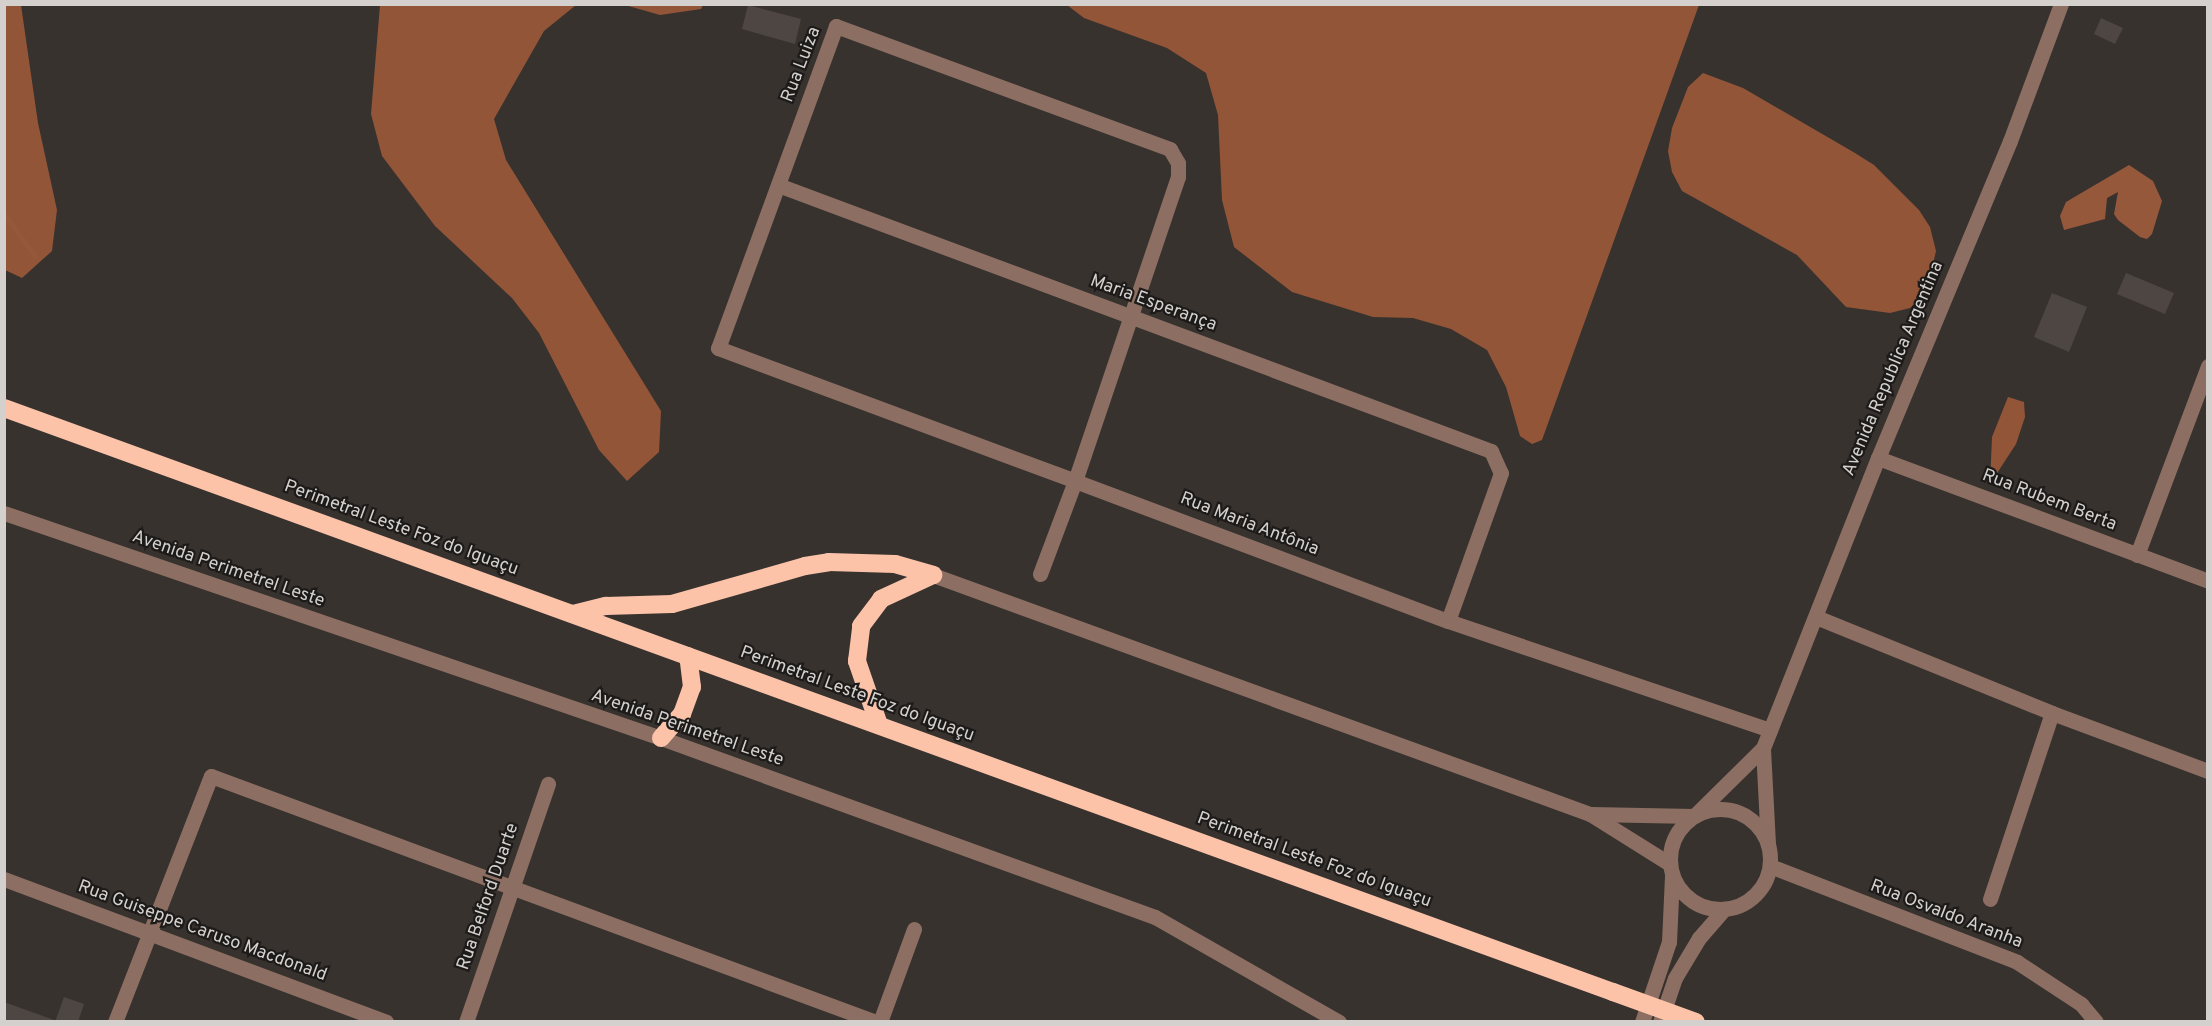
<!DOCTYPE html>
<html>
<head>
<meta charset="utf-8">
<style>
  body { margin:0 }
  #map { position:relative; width:2212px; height:1026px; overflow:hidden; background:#38322f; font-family:Overpass,sans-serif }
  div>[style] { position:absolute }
  .forest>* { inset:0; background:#925537 }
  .water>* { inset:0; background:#96583a }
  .stream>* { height:5px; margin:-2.5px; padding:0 2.5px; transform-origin:2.5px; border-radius:2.5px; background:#96583a }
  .building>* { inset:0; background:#4d4643 }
  .minor>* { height:15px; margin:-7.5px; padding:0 7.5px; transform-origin:7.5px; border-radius:7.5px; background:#8c6f62 }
  .minor>.ring { margin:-7.5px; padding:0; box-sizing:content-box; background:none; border:15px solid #8c6f62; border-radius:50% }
  .highway>* { height:18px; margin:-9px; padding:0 9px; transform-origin:9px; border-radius:9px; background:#fcc3a9 }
  .highway-bridge>* { height:18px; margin:-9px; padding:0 9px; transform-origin:9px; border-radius:9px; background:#fcc3a9 }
  span { translate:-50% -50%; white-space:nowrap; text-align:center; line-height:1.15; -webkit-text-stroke:4.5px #1d1b19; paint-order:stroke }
  .street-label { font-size:18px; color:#d4d0ce }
  .frame { position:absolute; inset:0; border:6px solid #d4d0ce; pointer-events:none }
</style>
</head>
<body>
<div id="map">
  <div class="forest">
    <div style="clip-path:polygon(4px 5px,21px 5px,38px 123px,57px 210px,52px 251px,22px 278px,5px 270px)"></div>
    <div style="clip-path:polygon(380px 5px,576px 5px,544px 31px,494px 119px,506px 160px,661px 411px,659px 452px,627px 481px,599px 450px,539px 333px,512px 298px,435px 226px,382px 156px,371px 114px)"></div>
    <div style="clip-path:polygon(625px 5px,703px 5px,701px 9px,660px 15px)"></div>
    <div style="clip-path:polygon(1067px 5px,1699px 5px,1542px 440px,1532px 444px,1520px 436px,1506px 387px,1487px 350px,1451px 329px,1413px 318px,1373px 317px,1292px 292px,1234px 247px,1222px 200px,1218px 115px,1206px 73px,1167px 48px,1084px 18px)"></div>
    <div style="clip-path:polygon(1703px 73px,1743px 88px,1855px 153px,1874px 165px,1919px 210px,1930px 227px,1936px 251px,1926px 295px,1910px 308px,1890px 313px,1846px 307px,1797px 255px,1682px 191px,1672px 172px,1668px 151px,1672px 128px,1688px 87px)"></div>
    <div style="clip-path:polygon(2008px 397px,2024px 402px,2025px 417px,2016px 444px,1990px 484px,1992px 437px)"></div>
  </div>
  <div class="water">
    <div style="clip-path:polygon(2129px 165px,2153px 181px,2162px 201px,2152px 234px,2147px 239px,2140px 237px,2118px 220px,2114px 214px,2118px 192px,2107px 198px,2105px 219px,2064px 230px,2060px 216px,2066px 202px)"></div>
  </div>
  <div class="stream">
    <div style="left:4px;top:214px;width:52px;rotate:53.6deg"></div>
  </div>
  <div class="building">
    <div style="clip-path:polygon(748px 5px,801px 19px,795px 44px,742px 29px)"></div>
    <div style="clip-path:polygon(2101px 18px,2123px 28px,2115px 44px,2094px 34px)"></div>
    <div style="clip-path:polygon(2126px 273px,2174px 293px,2165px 314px,2117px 294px)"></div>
    <div style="clip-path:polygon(2052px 293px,2087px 307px,2069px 352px,2034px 337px)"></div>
    <div style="clip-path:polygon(64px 997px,84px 1004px,78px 1022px,55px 1022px)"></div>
    <div style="clip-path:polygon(4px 1002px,54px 1020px,53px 1022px,4px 1022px)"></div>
  </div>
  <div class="minor">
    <div style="left:778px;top:185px;width:761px;rotate:20.46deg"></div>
    <div style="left:1491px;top:451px;width:24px;rotate:66deg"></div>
    <div style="left:1501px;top:473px;width:157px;rotate:109.7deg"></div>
    <div style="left:1878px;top:458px;width:352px;rotate:20.4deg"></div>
    <div style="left:4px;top:513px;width:694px;rotate:18.9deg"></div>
    <div style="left:661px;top:738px;width:525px;rotate:19.92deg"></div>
    <div style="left:1155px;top:917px;width:212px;rotate:29.7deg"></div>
    <div style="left:2137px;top:555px;width:202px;rotate:-69.4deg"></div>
    <div style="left:1040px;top:574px;width:99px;rotate:-69.4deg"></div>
    <div style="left:1075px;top:481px;width:321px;rotate:-71.3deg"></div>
    <div style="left:1178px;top:177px;width:14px;rotate:-90deg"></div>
    <div style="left:1178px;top:163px;width:16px;rotate:-120deg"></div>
    <div style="left:1170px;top:149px;width:356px;rotate:-159.8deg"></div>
    <div style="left:836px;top:26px;width:343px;rotate:110.1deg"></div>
    <div style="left:718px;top:348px;width:381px;rotate:20.4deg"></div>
    <div style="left:1075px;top:481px;width:398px;rotate:20.6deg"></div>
    <div style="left:1448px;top:621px;width:340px;rotate:18.7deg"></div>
    <div style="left:933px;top:575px;width:699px;rotate:19.99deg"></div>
    <div style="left:1590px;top:814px;width:94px;rotate:32deg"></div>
    <div style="left:1816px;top:617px;width:255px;rotate:22.1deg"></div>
    <div style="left:2052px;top:713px;width:166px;rotate:20.4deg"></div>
    <div class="ring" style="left:1670px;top:809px;width:85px;height:85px"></div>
    <div style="left:1590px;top:814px;width:104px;rotate:1.1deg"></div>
    <div style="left:1694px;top:816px;width:97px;rotate:-44.6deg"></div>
    <div style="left:1768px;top:844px;width:96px;rotate:-93deg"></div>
    <div style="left:1763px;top:748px;width:312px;rotate:-68.4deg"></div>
    <div style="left:1878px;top:458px;width:343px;rotate:-67.4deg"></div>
    <div style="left:2010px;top:141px;width:146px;rotate:-69.6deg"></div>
    <div style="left:1770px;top:866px;width:265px;rotate:21.2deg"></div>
    <div style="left:2017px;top:962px;width:77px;rotate:33.3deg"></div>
    <div style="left:2081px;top:1004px;width:23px;rotate:50deg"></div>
    <div style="left:4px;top:879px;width:408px;rotate:20.5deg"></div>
    <div style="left:1990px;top:899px;width:196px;rotate:-71.6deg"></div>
    <div style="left:115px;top:1022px;width:264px;rotate:-68.7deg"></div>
    <div style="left:211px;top:776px;width:709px;rotate:20.3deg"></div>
    <div style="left:466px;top:1022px;width:252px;rotate:-71deg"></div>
    <div style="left:880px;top:1022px;width:99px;rotate:-69.9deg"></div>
    <div style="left:1642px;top:1022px;width:84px;rotate:-71.4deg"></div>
    <div style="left:1669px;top:942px;width:66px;rotate:-87.4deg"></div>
    <div style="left:1660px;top:1022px;width:46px;rotate:-71.2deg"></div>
    <div style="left:1675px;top:978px;width:47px;rotate:-59deg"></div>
    <div style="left:1699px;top:938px;width:38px;rotate:-49deg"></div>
  </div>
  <div class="highway">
    <div style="left:4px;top:408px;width:1712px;rotate:19.95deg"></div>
    <div style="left:573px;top:614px;width:34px;rotate:-14deg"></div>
    <div style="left:606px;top:606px;width:66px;rotate:-1.7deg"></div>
    <div style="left:672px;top:604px;width:138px;rotate:-15.9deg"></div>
    <div style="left:805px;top:566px;width:24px;rotate:-9deg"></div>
    <div style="left:829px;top:562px;width:66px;rotate:1.7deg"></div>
    <div style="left:895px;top:564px;width:40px;rotate:16deg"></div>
    <div style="left:879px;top:725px;width:68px;rotate:-109deg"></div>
    <div style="left:857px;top:661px;width:35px;rotate:-83deg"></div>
    <div style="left:861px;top:626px;width:34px;rotate:-53deg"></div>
    <div style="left:881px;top:599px;width:57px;rotate:-24.8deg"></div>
    <div style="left:661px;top:738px;width:32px;rotate:-49deg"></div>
    <div style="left:682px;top:714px;width:29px;rotate:-70deg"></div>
    <div style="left:692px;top:687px;width:31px;rotate:-97deg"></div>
  </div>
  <div class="highway-bridge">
    <div style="left:1613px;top:992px;width:88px;rotate:19.9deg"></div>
  </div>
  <div class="street-label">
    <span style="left:802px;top:65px;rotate:-69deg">Rua Luiza</span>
    <span style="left:1153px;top:304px;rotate:20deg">Maria Esperança</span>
    <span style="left:1894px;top:369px;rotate:-67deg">Avenida Republica Argentina</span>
    <span style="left:2049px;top:501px;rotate:21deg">Rua Rubem Berta</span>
    <span style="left:1249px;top:525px;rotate:21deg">Rua Maria Antônia</span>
    <span style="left:401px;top:529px;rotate:20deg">Perimetral Leste Foz do Iguaçu</span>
    <span style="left:228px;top:570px;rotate:19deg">Avenida Perimetrel Leste</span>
    <span style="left:857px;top:695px;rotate:20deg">Perimetral Leste Foz do Iguaçu</span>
    <span style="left:687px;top:729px;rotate:19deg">Avenida Perimetrel Leste</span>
    <span style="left:1314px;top:861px;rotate:20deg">Perimetral Leste Foz do Iguaçu</span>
    <span style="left:489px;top:897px;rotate:-71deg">Rua Belford Duarte</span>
    <span style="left:1946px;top:915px;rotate:21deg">Rua Osvaldo Aranha</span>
    <span style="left:202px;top:932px;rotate:20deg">Rua Guiseppe Caruso Macdonald</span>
  </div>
  <div class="frame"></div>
</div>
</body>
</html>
